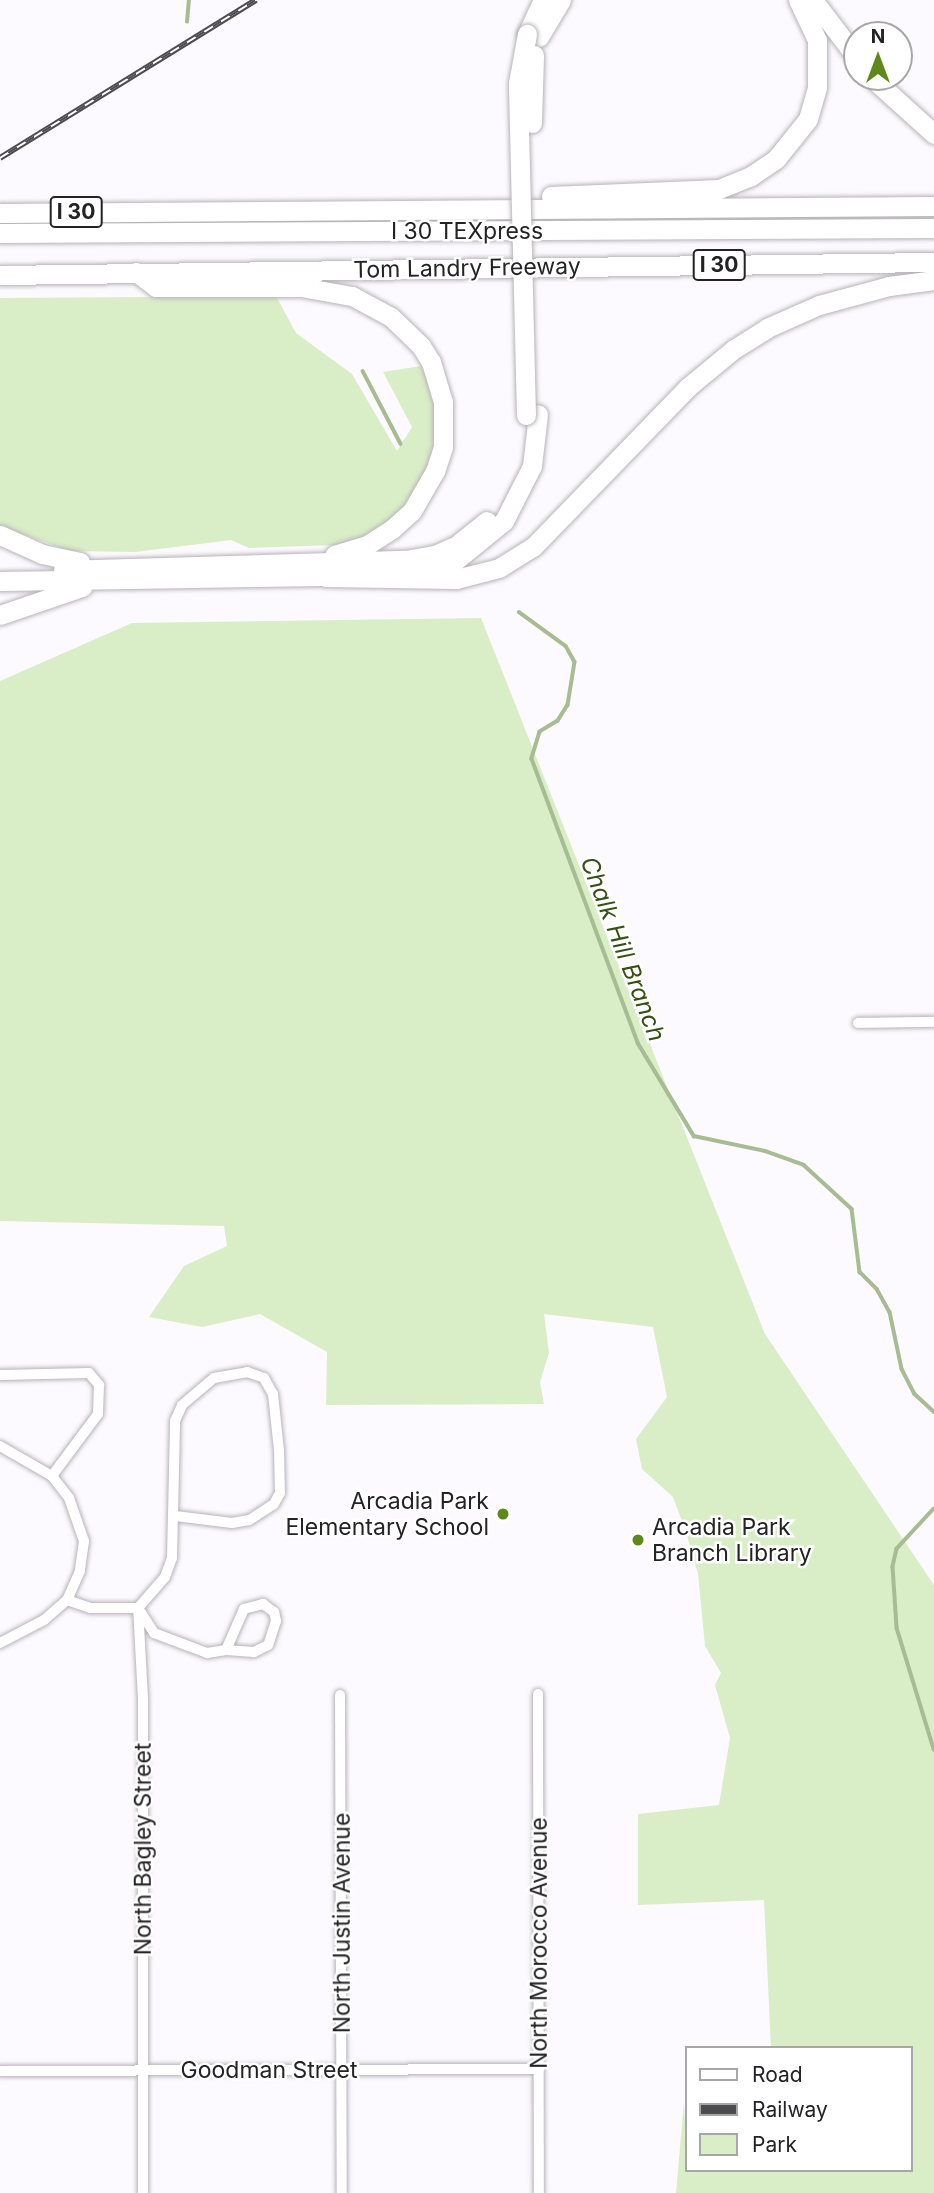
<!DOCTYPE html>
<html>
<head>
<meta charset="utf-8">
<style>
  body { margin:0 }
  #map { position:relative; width:934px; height:2193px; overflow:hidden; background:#fcfafe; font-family:Inter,sans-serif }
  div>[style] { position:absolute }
  .green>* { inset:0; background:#d9edc7 }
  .stream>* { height:3.5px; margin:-1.75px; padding:0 1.75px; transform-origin:1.75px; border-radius:1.75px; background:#a7bc93 }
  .roads { filter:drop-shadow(0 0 2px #b6b3b8) drop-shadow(0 0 2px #b6b3b8) }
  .street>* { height:10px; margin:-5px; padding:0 5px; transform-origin:5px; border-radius:5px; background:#fff }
  .highway>* { height:19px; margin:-9.5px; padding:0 9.5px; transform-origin:9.5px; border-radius:9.5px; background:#fff }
  .rail>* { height:6px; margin-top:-3px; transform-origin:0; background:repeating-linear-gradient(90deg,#fff 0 10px,#4c4b4e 0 20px); box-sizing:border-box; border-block:2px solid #4c4b4e }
  .bridges { filter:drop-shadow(0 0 2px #b6b3b8) drop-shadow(0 0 2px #b6b3b8) }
  .highway-bridge>* { height:19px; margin:-9.5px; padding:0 9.5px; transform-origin:9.5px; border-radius:9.5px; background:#fff }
  .dots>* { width:19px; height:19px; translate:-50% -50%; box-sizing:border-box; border:4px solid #fff; border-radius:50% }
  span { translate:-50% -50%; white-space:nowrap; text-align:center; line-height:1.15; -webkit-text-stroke:5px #fff; paint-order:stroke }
  .shield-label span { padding:2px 5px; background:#fff; border:2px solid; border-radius:5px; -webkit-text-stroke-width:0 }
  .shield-label { font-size:21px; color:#232224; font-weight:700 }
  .street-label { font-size:23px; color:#232224 }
  .poi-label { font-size:23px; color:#232224 }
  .right { translate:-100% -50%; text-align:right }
  .left { translate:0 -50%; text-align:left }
  .water-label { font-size:24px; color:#365014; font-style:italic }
  .legend { position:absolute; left:685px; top:2046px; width:228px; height:126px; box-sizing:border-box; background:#fff; border:2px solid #a7a7a7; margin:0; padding:9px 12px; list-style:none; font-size:21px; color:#232224 }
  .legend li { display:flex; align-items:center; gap:14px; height:35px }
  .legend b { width:35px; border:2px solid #a7a7a7 }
  .north { position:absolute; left:843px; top:21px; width:70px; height:70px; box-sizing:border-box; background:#fff; border:2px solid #a7a7a7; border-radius:50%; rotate:0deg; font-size:19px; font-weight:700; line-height:28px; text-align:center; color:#232224 }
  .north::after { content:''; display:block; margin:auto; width:24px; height:32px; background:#5d891a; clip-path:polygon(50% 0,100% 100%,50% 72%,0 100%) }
</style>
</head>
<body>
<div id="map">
  <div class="green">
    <div style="clip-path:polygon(276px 296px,296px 333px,352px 374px,397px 451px,412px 427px,383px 372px,421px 366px,433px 393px,436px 438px,423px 481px,395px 517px,362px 537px,336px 545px,249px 548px,231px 540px,135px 552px,70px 551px,0 526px,0 298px)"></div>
    <div style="clip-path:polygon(481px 618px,765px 1334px,934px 1585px,934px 2193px,676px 2193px,684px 2102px,687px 2170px,911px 2170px,911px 2048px,771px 2048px,764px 1900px,638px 1905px,638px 1814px,719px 1805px,730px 1738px,715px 1685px,721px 1673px,705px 1646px,698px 1574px,686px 1532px,673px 1497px,642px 1469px,636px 1439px,667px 1397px,653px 1327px,544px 1314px,549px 1353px,540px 1382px,544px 1404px,326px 1405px,327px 1352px,260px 1314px,202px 1327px,149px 1317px,184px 1266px,227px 1246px,224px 1226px,0 1221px,0 681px,132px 623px)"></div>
  </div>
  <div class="stream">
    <div style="left:187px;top:22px;width:22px;rotate:-85deg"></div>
    <div style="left:363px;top:371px;width:82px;rotate:62.5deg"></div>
    <div style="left:519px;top:612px;width:58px;rotate:35.9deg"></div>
    <div style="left:566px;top:646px;width:18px;rotate:61deg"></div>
    <div style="left:575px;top:662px;width:44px;rotate:99.2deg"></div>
    <div style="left:568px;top:705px;width:19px;rotate:122deg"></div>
    <div style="left:558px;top:721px;width:21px;rotate:149deg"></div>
    <div style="left:540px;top:732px;width:28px;rotate:107deg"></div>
    <div style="left:532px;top:759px;width:303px;rotate:69.5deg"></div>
    <div style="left:638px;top:1043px;width:109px;rotate:58.9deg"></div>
    <div style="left:694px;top:1136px;width:73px;rotate:11.9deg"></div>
    <div style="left:765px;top:1151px;width:41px;rotate:19.7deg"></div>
    <div style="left:804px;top:1165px;width:65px;rotate:42.5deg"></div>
    <div style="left:852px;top:1209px;width:64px;rotate:82.8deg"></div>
    <div style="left:860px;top:1272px;width:24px;rotate:45deg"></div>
    <div style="left:877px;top:1289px;width:26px;rotate:61deg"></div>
    <div style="left:890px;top:1312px;width:58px;rotate:78.1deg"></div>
    <div style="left:902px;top:1369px;width:28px;rotate:63deg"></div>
    <div style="left:915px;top:1394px;width:26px;rotate:43deg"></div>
    <div style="left:934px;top:1509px;width:54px;rotate:132.8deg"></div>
    <div style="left:897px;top:1549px;width:18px;rotate:103deg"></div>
    <div style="left:893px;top:1567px;width:61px;rotate:86.2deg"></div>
    <div style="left:897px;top:1628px;width:127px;rotate:73deg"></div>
  </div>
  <div class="roads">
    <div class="street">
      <div style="left:858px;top:1023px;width:76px;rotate:-0.8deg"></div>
      <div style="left:0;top:1375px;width:89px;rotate:-1.3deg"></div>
      <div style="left:89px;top:1373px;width:16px;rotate:50deg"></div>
      <div style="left:99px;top:1385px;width:29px;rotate:92deg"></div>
      <div style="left:98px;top:1414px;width:77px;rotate:126.6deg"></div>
      <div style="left:0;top:1446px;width:60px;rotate:30deg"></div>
      <div style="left:52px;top:1476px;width:28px;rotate:52deg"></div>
      <div style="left:69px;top:1498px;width:46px;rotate:70.8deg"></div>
      <div style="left:84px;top:1541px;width:30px;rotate:98deg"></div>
      <div style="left:80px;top:1571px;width:32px;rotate:114deg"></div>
      <div style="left:67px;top:1600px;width:30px;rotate:139deg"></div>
      <div style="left:44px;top:1620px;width:50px;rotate:152.4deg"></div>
      <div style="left:67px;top:1600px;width:24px;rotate:19deg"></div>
      <div style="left:90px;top:1608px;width:48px"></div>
      <div style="left:138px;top:1608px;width:30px;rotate:57deg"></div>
      <div style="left:154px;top:1633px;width:57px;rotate:20.7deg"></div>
      <div style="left:207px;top:1653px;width:19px;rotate:-9deg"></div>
      <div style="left:263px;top:1604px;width:14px;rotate:36deg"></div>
      <div style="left:274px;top:1612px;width:9px;rotate:77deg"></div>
      <div style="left:276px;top:1621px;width:25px;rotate:108deg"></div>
      <div style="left:268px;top:1645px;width:16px;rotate:153deg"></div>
      <div style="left:254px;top:1652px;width:28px;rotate:-176deg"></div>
      <div style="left:226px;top:1650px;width:45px;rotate:-66.3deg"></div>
      <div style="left:244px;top:1609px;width:20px;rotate:-15deg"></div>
      <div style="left:538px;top:1694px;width:499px;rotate:89.9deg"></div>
      <div style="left:340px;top:1695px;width:498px;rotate:89.8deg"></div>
      <div style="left:0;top:2071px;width:539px;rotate:-0.21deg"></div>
      <div style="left:143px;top:2193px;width:494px;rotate:-90deg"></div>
      <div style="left:143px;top:1699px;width:91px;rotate:-93.1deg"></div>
      <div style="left:138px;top:1608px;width:41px;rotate:-48.9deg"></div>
      <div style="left:165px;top:1577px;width:20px;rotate:-70deg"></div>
      <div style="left:172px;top:1558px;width:137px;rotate:-88.7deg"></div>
      <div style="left:175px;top:1421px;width:17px;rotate:-66deg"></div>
      <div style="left:182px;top:1405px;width:42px;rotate:-40.2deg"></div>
      <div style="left:214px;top:1378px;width:34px;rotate:-10deg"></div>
      <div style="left:247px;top:1372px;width:18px;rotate:19deg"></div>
      <div style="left:264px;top:1378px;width:18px;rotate:61deg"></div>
      <div style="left:273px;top:1394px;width:56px;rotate:83.9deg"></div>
      <div style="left:279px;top:1450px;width:43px;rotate:88.7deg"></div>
      <div style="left:280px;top:1493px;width:13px;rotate:119deg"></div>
      <div style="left:274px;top:1504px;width:30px;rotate:147deg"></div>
      <div style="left:249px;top:1520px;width:17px;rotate:170deg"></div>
      <div style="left:232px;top:1523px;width:57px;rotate:-173deg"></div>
    </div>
    <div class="highway">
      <div style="left:813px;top:0;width:73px;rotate:52.8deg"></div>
      <div style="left:527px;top:34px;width:38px;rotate:-65deg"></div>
      <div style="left:539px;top:37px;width:43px;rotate:-59.3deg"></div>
      <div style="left:871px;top:77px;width:85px;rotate:42.1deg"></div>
      <div style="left:551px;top:196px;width:168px;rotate:-2.4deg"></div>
      <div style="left:719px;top:189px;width:35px;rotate:-22deg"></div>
      <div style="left:751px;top:176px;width:30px;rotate:-34deg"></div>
      <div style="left:776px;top:159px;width:51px;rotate:-51.3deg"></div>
      <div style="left:808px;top:119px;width:33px;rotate:-74deg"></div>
      <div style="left:817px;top:87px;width:47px;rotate:-90deg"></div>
      <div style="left:817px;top:40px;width:44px;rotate:-115.4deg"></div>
      <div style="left:0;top:213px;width:934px;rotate:-0.43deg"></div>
      <div style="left:0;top:233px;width:934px;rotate:-0.31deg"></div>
      <div style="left:136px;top:272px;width:25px;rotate:37deg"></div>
      <div style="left:156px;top:287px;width:145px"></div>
      <div style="left:301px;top:287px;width:52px;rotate:10deg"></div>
      <div style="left:352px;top:296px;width:44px;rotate:28.3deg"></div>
      <div style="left:391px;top:317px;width:42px;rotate:44deg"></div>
      <div style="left:421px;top:346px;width:19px;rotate:58deg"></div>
      <div style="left:431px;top:362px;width:42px;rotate:73.3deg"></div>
      <div style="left:443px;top:402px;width:45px;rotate:90deg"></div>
      <div style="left:443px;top:447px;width:25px;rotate:108deg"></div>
      <div style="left:435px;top:471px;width:46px;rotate:119.9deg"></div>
      <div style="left:412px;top:511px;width:27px;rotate:138deg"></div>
      <div style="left:392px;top:529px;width:30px;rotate:147deg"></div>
      <div style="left:367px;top:545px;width:34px;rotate:163deg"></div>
      <div style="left:0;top:275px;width:934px;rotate:-0.8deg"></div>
      <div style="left:0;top:535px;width:46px;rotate:24.3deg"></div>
      <div style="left:42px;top:554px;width:39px;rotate:12deg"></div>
      <div style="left:63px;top:570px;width:343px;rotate:-1.7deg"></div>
      <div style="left:406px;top:560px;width:29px;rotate:-10deg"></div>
      <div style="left:435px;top:555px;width:24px;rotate:-24deg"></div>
      <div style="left:457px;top:545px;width:38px;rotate:-39deg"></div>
      <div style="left:415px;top:571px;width:41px;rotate:-14deg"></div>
      <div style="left:455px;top:561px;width:63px;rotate:-39.2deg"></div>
      <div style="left:504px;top:521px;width:62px;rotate:-63deg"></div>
      <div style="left:532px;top:466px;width:52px;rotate:-83.4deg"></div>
      <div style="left:325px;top:577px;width:131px;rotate:0.9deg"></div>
      <div style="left:456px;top:579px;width:44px;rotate:-14.3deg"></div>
      <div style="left:499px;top:568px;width:40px;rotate:-32deg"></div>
      <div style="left:533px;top:547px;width:223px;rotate:-45.9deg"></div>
      <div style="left:688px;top:387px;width:60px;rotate:-39.6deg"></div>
      <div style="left:734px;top:349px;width:39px;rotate:-32deg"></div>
      <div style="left:767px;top:328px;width:57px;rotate:-23.9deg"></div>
      <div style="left:819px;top:305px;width:73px;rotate:-15.2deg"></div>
      <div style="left:889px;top:286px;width:45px;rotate:-7.6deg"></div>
      <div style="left:0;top:581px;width:336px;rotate:-0.9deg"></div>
      <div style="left:0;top:615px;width:87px;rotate:-18.9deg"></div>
    </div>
  </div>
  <div class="rail">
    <div style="left:0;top:158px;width:301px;rotate:-31.7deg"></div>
  </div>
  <div class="bridges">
    <div class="highway-bridge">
      <div style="left:532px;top:123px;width:68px;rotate:-88.3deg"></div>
      <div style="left:526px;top:415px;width:332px;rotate:-91.4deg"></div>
      <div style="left:518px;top:83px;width:50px;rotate:-79.6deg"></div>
    </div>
  </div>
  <div class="dots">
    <div style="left:503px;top:1514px;background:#5d891a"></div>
    <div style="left:638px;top:1540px;background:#5d891a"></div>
  </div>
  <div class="shield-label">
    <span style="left:76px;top:212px">I 30</span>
    <span style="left:719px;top:265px">I 30</span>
  </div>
  <div class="street-label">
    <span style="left:467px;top:231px">I 30 TEXpress</span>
    <span style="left:467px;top:268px;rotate:-1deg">Tom Landry Freeway</span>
    <span style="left:143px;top:1849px;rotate:-90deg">North Bagley Street</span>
    <span style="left:342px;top:1923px;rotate:-90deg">North Justin Avenue</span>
    <span style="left:539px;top:1943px;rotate:-90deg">North Morocco Avenue</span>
    <span style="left:269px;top:2070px">Goodman Street</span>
  </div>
  <div class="poi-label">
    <span class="right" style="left:489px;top:1514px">Arcadia Park<br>Elementary School</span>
    <span class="left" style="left:652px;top:1540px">Arcadia Park<br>Branch Library</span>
  </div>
  <div class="water-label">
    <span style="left:623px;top:949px;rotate:69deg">Chalk Hill Branch</span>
  </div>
  <ul class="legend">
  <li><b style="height:9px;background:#fff"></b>Road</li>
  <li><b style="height:9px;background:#4c4b4e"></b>Railway</li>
  <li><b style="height:19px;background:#d9edc7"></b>Park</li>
  </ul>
  <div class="north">N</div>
</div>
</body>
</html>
